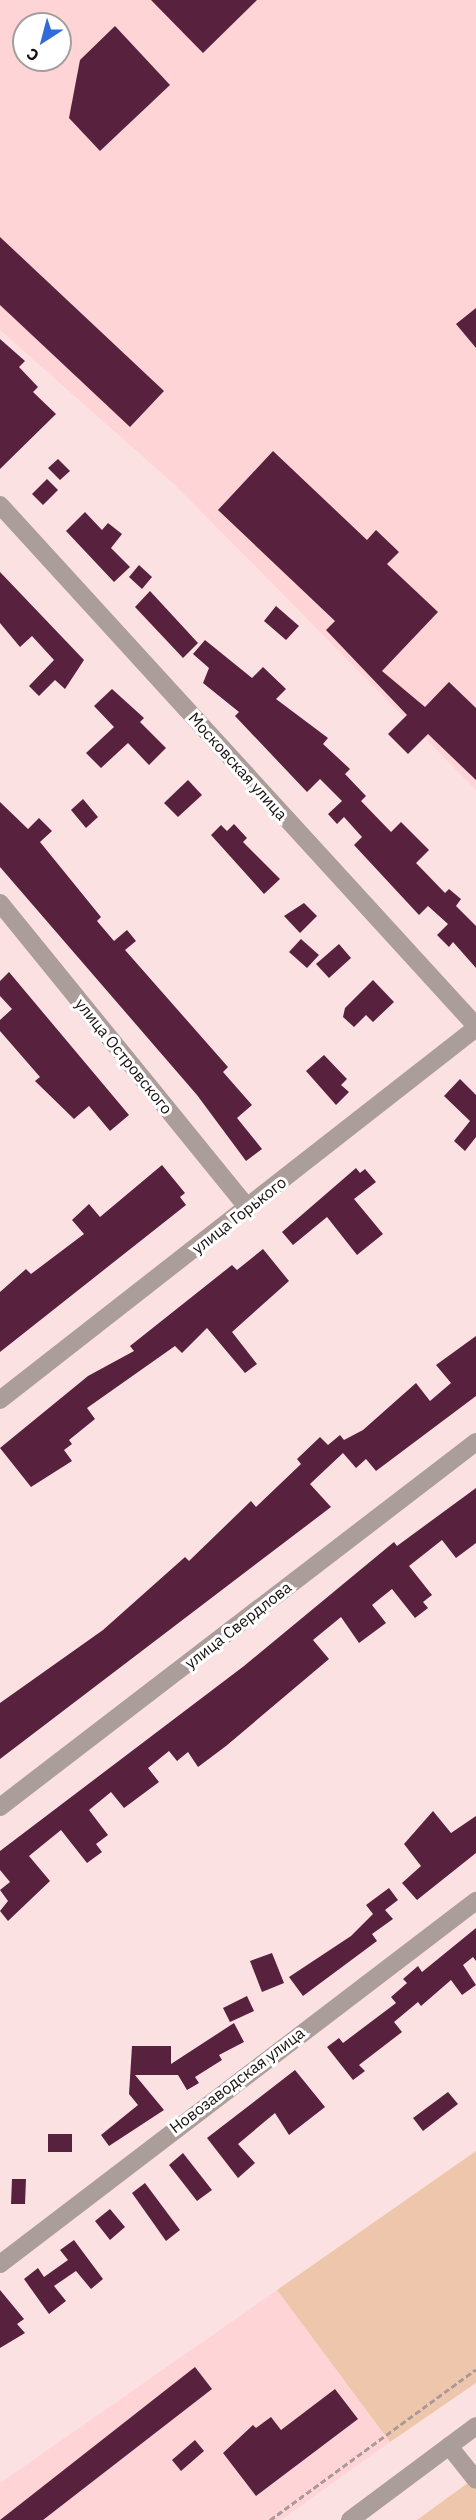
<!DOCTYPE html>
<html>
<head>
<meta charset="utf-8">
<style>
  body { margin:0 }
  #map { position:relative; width:476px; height:2520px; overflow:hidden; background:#fce1e3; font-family:"IBM Plex Sans",sans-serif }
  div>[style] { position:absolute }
  .built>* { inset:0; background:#fed4d7 }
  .green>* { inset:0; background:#eec6ab }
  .building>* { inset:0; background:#58213e }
  .path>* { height:3px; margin-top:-1.5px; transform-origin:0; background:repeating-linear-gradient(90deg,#ad9899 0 6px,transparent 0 9px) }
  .minor>* { height:18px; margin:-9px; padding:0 9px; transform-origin:9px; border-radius:9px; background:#ab9d9a }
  span { translate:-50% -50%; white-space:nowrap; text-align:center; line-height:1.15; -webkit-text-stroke:6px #fff; paint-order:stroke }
  .street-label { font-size:16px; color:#190f10 }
  .north { position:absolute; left:12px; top:12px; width:60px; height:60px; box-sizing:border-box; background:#fff; border:2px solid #a39f9f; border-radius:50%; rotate:216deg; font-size:16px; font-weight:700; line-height:24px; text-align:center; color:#190f10 }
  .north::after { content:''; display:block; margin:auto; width:21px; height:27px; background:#336bda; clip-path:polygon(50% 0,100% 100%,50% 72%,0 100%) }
</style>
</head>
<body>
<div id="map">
  <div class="built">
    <div style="clip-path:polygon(evenodd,0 0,476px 0,476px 790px,175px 485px,0 330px,0 0,24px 24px,60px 24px,60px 60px,24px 60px,24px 24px)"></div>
    <div style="clip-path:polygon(277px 2290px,390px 2442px,281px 2520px,0 2520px,0 2483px)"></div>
  </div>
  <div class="green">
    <div style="clip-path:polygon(476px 2151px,476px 2383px,390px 2442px,277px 2290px)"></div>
    <div style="clip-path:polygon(476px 2477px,476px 2520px,417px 2520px)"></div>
  </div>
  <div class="building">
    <div style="clip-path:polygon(151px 0,257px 0,203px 53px)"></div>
    <div style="clip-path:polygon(115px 26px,170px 85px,100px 151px,69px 118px,80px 60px)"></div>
    <div style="clip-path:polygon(0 237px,164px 391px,130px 427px,0 305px)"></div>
    <div style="clip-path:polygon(476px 308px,476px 348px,456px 324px)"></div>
    <div style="clip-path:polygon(0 339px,25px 361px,19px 367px,38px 387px,33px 392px,56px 414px,0 469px)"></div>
    <div style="clip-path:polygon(273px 451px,367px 540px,376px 530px,399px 552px,387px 564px,438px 612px,382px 671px,425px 707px,449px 682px,476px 708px,476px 780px,428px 734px,408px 754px,388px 734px,407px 715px,326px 630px,335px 621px,218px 510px)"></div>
    <div style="clip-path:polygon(58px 459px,70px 471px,60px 480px,48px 468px)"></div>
    <div style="clip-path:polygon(47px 479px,58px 490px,43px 505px,32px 494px)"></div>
    <div style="clip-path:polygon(85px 512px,102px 530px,108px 523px,122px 534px,111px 548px,130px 567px,114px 582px,66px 531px)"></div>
    <div style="clip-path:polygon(139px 565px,152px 577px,142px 589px,129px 577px)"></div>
    <div style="clip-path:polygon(0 572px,84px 660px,65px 689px,55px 680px,39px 696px,29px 686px,54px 660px,32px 636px,20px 647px,0 623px)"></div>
    <div style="clip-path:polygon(150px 591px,198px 643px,183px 658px,135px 607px)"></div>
    <div style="clip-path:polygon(276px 606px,299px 626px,286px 640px,264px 621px)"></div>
    <div style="clip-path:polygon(205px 640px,252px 678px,263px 667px,286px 689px,276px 699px,328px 738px,323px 744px,350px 769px,345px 774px,366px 796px,361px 801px,391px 832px,401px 822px,429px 850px,416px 863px,445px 893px,449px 889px,461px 899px,456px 906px,476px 926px,476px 968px,453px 942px,449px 947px,437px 935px,448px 924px,428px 906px,419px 915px,354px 845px,362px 837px,344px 817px,337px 824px,328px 814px,342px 801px,320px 779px,307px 792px,235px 716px,239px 712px,203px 683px,209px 668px,193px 654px)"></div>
    <div style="clip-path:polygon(112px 689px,144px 718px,140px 722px,166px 748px,149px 765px,128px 743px,101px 768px,86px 753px,114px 727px,94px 706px)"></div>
    <div style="clip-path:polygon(188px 780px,202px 795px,178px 817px,164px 803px)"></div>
    <div style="clip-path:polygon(83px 799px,98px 817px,86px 828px,71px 810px)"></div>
    <div style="clip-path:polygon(0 802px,28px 829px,39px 818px,52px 831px,40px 842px,101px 917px,97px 921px,114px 941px,127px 930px,136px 941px,125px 950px,228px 1067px,223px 1072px,252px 1105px,237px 1118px,262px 1149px,246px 1161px,197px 1095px,0 867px)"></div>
    <div style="clip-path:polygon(234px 824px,247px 838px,243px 842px,280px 879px,264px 894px,211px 835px,221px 825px,227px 831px)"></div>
    <div style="clip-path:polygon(304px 903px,317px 916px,300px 933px,284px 916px)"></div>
    <div style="clip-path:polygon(301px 939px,319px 955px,307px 968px,289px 952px)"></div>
    <div style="clip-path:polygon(339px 944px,351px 958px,329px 978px,316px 964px)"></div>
    <div style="clip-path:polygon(9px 972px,129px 1115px,110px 1131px,89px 1106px,74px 1119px,35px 1081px,40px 1077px,0 1031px,0 1020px,12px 1009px,0 996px,0 981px)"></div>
    <div style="clip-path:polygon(373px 980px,394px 1002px,373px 1022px,366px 1015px,354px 1027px,343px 1017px,345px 1008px)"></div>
    <div style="clip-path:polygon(324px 1055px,347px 1079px,341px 1085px,349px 1092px,336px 1105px,306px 1071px)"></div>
    <div style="clip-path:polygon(460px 1079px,476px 1095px,476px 1137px,465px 1151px,454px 1141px,470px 1121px,444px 1096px)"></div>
    <div style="clip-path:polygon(162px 1165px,185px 1193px,180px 1197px,186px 1205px,0 1352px,0 1292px,26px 1269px,31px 1274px,84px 1234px,72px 1220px,89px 1204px,100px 1217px)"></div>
    <div style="clip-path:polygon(356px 1168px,360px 1173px,365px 1169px,376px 1182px,354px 1199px,383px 1234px,357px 1255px,327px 1217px,293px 1245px,282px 1232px)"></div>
    <div style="clip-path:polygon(263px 1249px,289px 1281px,232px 1332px,257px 1364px,245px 1373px,207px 1328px,182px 1353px,175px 1346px,87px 1408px,95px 1419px,69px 1440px,72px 1444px,64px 1450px,72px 1461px,31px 1487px,0 1448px,88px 1376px,134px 1351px,130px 1346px,232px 1265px,237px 1270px)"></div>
    <div style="clip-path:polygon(476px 1336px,476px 1396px,376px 1471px,366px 1459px,356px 1468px,343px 1453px,310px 1484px,331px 1507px,0 1759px,0 1703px,103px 1630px,185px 1557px,189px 1561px,251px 1501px,256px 1507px,301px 1464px,297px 1459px,320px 1437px,328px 1445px,340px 1435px,344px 1440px,363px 1430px,416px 1383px,430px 1401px,451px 1383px,436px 1365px)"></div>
    <div style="clip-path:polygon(476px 1488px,476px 1543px,456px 1558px,442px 1540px,409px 1566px,432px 1595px,423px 1602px,428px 1608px,415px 1618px,392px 1589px,372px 1605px,386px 1623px,359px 1643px,341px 1617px,313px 1640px,329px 1659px,226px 1746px,198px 1767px,188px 1752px,177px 1761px,169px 1751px,148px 1768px,159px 1782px,124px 1808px,111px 1792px,89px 1810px,108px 1835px,96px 1844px,102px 1852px,87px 1863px,61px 1830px,29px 1856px,50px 1881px,8px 1921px,0 1911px,8px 1901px,0 1890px,10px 1882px,0 1870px,0 1851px,244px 1666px,394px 1542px,397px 1546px)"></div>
    <div style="clip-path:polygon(433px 1811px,451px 1833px,476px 1816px,476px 1853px,417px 1900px,402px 1883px,421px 1866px,404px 1844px)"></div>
    <div style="clip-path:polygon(389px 1888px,398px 1900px,385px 1910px,393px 1919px,372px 1934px,377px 1941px,303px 1996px,289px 1977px,351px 1936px,373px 1914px,366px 1905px)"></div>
    <div style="clip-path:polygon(476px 1928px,476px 1961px,473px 1957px,463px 1965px,476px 1985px,462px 1995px,451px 1980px,421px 2006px,418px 2002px,394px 2022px,402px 2032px,359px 2065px,365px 2071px,353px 2080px,327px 2047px,339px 2038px,343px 2043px,396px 2003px,391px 1997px,407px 1983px,403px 1979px,418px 1966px,422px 1972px)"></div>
    <div style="clip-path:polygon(272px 1953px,284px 1983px,262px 1992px,250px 1961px)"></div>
    <div style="clip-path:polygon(247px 1996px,254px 2011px,230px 2022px,223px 2008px)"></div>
    <div style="clip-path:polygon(234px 2023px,244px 2042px,219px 2055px,222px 2060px,195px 2077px,199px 2083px,187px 2090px,178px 2075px,135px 2075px,164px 2110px,109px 2146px,101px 2135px,138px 2105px,129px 2094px,132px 2046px,171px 2046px,171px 2064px)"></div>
    <div style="clip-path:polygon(295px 2070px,325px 2107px,289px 2135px,275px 2113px,238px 2144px,255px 2163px,238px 2178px,207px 2138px)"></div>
    <div style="clip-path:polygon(448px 2092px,458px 2104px,423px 2131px,413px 2118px)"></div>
    <div style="clip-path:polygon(48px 2134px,72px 2134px,72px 2152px,48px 2152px)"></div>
    <div style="clip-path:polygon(183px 2153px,212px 2190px,197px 2201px,169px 2165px)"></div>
    <div style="clip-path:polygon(12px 2179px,26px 2179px,25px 2204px,11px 2204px)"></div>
    <div style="clip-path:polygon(145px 2183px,180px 2230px,166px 2241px,132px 2193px)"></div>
    <div style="clip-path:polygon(110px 2209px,125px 2227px,110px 2240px,95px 2221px)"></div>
    <div style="clip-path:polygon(74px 2240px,103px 2279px,91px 2289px,76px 2271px,54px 2286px,66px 2301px,49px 2314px,24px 2279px,38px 2268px,44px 2277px,68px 2260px,60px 2250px)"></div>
    <div style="clip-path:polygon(0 2290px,24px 2319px,17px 2324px,25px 2333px,0 2348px)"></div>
    <div style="clip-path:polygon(195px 2367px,212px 2389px,43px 2520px,0 2520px)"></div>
    <div style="clip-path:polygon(335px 2389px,358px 2419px,256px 2496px,223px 2453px,253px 2425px,256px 2428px,271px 2417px,281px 2430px)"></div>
    <div style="clip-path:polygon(195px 2440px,204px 2451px,181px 2471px,172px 2460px)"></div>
  </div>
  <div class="path">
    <div style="left:270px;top:2520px;width:255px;rotate:-36.2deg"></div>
  </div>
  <div class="minor">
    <div style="left:0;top:505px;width:706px;rotate:47.58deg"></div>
    <div style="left:0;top:903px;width:393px;rotate:50.9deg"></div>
    <div style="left:0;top:1400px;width:604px;rotate:-38.01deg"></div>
    <div style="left:0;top:1807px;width:600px;rotate:-37.48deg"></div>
    <div style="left:0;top:2264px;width:599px;rotate:-37.33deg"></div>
    <div style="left:449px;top:2446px;width:43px;rotate:51.5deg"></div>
    <div style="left:350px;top:2520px;width:157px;rotate:-36.7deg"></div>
  </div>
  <div class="street-label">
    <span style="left:238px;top:766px;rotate:48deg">Московская улица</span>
    <span style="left:124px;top:1056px;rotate:51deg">улица Островского</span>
    <span style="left:239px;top:1215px;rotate:-38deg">улица Горького</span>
    <span style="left:238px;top:1625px;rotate:-38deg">улица Свердлова</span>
    <span style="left:237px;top:2080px;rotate:-37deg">Новозаводская улица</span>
  </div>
  <div class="north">С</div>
</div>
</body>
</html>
